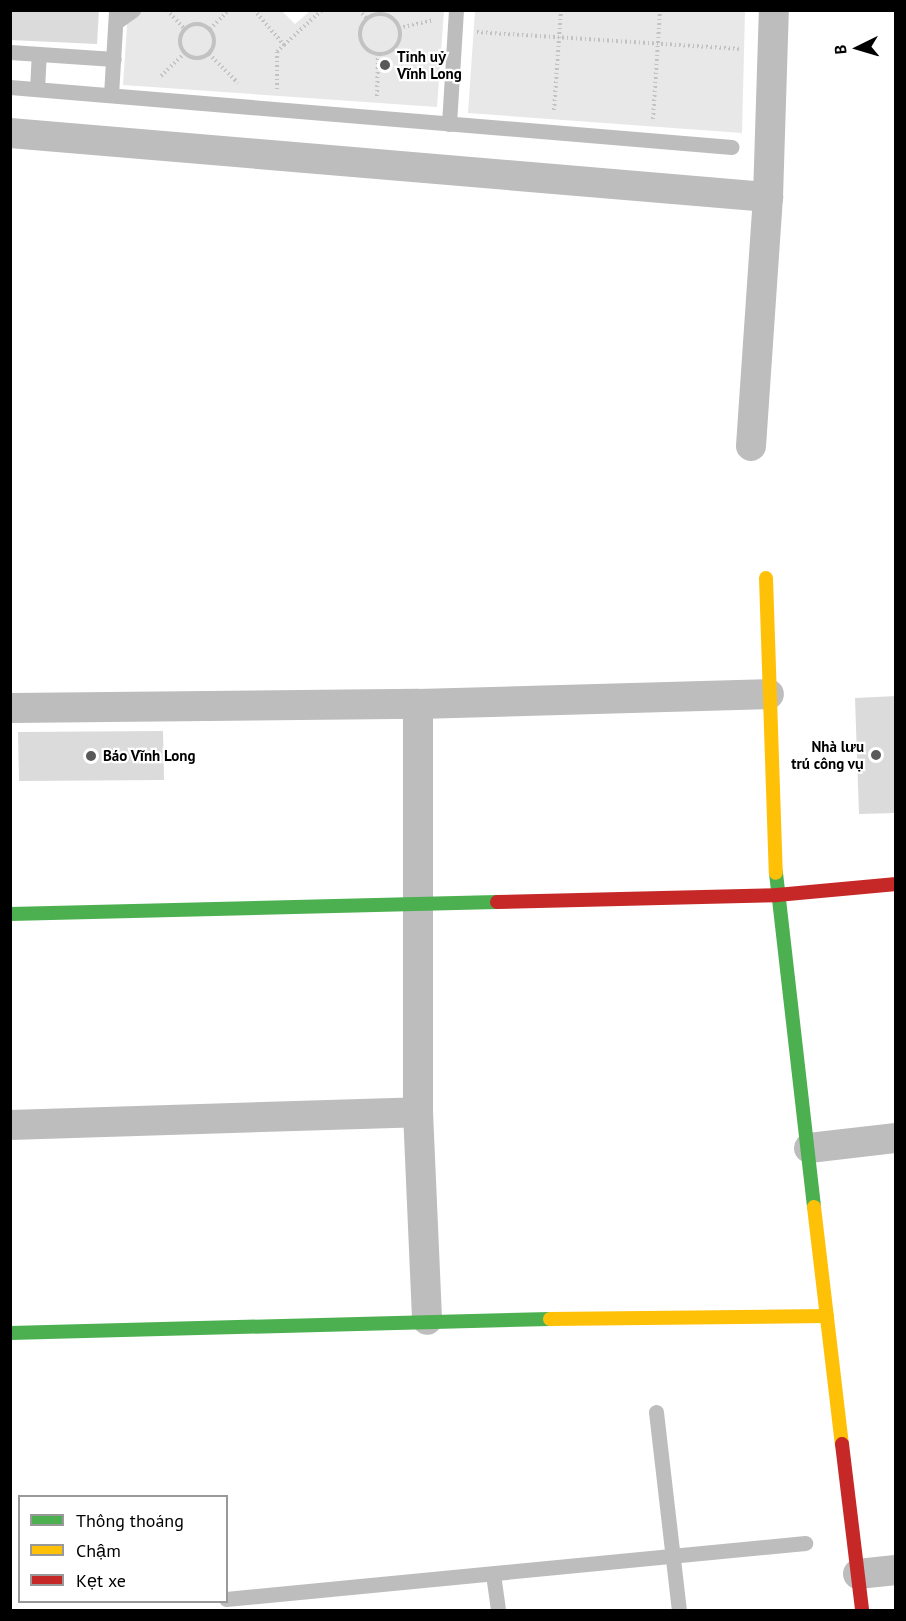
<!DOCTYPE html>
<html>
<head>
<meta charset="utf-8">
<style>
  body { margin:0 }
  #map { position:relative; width:906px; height:1621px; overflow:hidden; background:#fff; font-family:"PT Sans",sans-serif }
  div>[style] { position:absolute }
  .green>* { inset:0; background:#e8e8e8 }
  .building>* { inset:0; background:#dbdbdb }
  .path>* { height:4px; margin-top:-2px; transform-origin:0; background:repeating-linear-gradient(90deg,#c2c2c2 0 1.5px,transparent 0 4.5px) }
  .path>.ring { margin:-2px; padding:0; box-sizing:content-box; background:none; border:4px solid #c2c2c2; border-radius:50% }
  .lane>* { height:15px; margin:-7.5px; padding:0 7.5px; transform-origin:7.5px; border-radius:7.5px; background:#bdbdbd }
  .street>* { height:30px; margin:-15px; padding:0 15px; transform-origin:15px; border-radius:15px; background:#bdbdbd }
  .fast>* { height:14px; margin:-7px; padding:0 7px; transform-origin:7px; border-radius:7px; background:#4caf50 }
  .slow>* { height:14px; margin:-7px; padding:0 7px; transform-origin:7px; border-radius:7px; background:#ffc107 }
  .jam>* { height:14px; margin:-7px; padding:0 7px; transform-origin:7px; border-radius:7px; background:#c62828 }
  .dots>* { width:16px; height:16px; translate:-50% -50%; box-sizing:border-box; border:3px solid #fff; border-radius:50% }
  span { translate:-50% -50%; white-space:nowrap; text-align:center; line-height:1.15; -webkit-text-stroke:4.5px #fff; paint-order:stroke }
  .poi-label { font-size:15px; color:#000; font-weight:700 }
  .left { translate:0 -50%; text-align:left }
  .right { translate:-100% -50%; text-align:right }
  .frame { position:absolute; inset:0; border:12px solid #000; pointer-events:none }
  .legend { position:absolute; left:18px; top:1495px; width:210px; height:108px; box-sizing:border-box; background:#fff; border:2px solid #999; margin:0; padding:8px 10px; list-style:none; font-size:18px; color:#000 }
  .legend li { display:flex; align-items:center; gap:12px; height:30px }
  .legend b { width:30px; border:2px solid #999 }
  .north { position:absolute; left:828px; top:18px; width:60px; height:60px; -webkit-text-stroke:4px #fff; paint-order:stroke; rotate:265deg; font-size:16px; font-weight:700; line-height:24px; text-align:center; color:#000 }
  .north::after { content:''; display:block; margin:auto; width:21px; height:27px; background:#000; clip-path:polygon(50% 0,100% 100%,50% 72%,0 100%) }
</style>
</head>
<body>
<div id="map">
  <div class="green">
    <div style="clip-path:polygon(128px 11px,282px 11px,295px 24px,310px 11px,444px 11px,437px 107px,123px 85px)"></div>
    <div style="clip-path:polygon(475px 11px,745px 11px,742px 133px,468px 113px)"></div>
  </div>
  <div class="building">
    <div style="clip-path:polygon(10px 10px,99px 10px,97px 44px,10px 40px)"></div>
    <div style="clip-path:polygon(896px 696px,896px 813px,859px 814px,855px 698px)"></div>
    <div style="clip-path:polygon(163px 731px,164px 780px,19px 781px,18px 732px)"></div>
  </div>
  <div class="path">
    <div style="left:167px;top:10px;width:26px;rotate:47deg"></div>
    <div style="left:254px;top:10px;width:46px;rotate:49.4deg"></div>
    <div style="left:284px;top:45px;width:52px;rotate:-42.6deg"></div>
    <div style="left:359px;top:10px;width:12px;rotate:48deg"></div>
    <div class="ring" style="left:360px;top:14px;width:36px;height:36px"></div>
    <div class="ring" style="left:180px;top:24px;width:30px;height:30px"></div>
    <div style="left:399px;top:28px;width:35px;rotate:-13deg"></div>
    <div style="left:210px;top:29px;width:27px;rotate:-45deg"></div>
    <div style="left:477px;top:32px;width:265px;rotate:3.7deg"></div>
    <div style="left:209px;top:54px;width:41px;rotate:45deg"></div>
    <div style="left:161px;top:76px;width:33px;rotate:-44deg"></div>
    <div style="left:277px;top:89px;width:37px;rotate:-90deg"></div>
    <div style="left:277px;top:52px;width:10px;rotate:-45deg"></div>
    <div style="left:377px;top:96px;width:42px;rotate:-88.6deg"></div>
    <div style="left:554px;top:110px;width:100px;rotate:-86deg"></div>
    <div style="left:653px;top:119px;width:109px;rotate:-86.3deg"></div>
  </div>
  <div class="lane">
    <div style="left:116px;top:22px;width:21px;rotate:-35deg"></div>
    <div style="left:10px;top:52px;width:104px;rotate:3.9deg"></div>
    <div style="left:10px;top:87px;width:724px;rotate:4.75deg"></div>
    <div style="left:37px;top:89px;width:35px;rotate:-87deg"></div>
    <div style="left:111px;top:95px;width:85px;rotate:-86.6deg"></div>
    <div style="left:449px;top:124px;width:114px;rotate:-86.5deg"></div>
    <div style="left:656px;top:1412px;width:199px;rotate:83.4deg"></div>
    <div style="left:493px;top:1574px;width:36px;rotate:82deg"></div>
    <div style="left:226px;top:1599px;width:582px;rotate:-5.52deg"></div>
  </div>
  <div class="street">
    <div style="left:10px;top:133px;width:761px;rotate:4.83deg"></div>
    <div style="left:751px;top:446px;width:250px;rotate:-86.1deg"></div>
    <div style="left:768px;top:197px;width:187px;rotate:-88.2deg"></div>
    <div style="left:418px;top:704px;width:408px;rotate:90deg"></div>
    <div style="left:418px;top:1112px;width:208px;rotate:87.5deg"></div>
    <div style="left:10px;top:708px;width:408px;rotate:-0.6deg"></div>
    <div style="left:418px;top:704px;width:351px;rotate:-1.6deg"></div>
    <div style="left:10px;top:1125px;width:408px;rotate:-1.8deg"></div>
    <div style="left:809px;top:1148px;width:88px;rotate:-6.6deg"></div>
    <div style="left:858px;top:1574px;width:38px;rotate:-6deg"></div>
  </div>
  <div class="fast">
    <div style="left:776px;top:873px;width:336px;rotate:83.5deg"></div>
    <div style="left:10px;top:914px;width:487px;rotate:-1.4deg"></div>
    <div style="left:10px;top:1333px;width:540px;rotate:-1.49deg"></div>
  </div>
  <div class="slow">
    <div style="left:766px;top:578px;width:295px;rotate:88.1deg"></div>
    <div style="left:814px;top:1207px;width:239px;rotate:83.3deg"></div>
    <div style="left:550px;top:1319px;width:277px;rotate:-0.6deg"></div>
  </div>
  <div class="jam">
    <div style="left:497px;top:902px;width:280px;rotate:-1.4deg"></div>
    <div style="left:777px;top:895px;width:120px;rotate:-5.3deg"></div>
    <div style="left:842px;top:1444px;width:167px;rotate:83.1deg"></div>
  </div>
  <div class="dots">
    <div style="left:385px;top:65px;background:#595959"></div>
    <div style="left:876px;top:755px;background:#595959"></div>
    <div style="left:91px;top:756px;background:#595959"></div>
  </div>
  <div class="poi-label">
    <span class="left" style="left:397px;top:65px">Tỉnh uỷ<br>Vĩnh Long</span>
    <span class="right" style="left:864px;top:755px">Nhà lưu<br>trú công vụ</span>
    <span class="left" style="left:103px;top:756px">Báo Vĩnh Long</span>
  </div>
  <div class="frame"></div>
  <ul class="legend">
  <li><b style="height:8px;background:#4caf50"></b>Thông thoáng</li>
  <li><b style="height:8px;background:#ffc107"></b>Chậm</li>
  <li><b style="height:8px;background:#c62828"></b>Kẹt xe</li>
  </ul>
  <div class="north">B</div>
</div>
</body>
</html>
